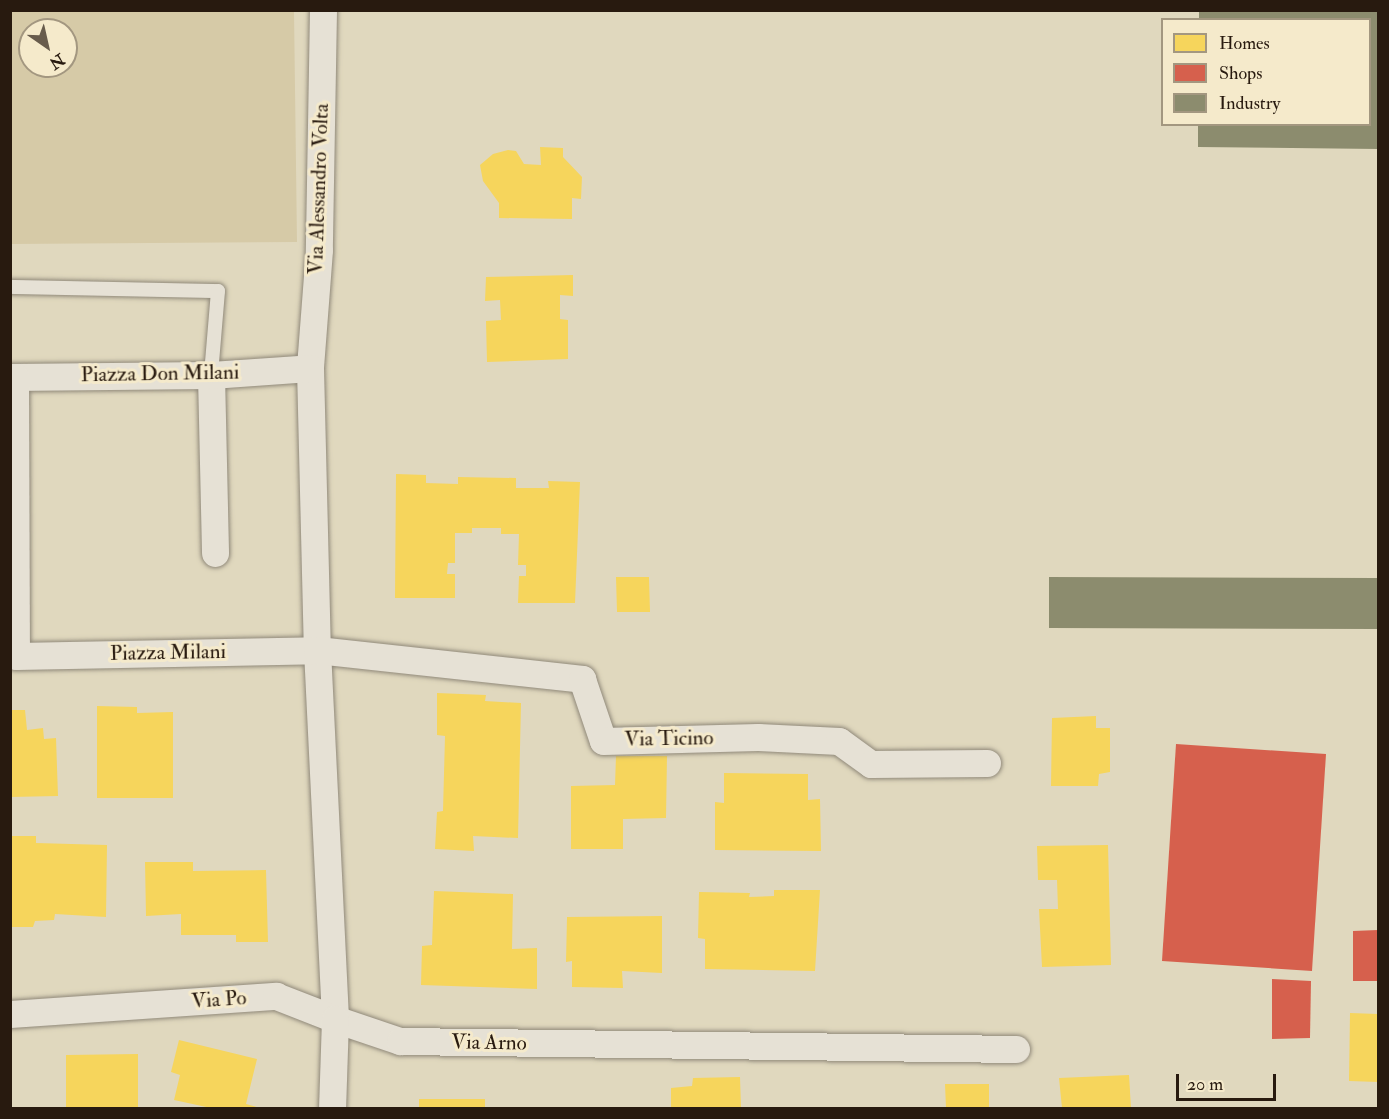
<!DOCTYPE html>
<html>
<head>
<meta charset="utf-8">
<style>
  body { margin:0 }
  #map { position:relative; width:1389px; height:1119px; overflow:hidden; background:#e0d8be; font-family:"IM FELL Double Pica",serif }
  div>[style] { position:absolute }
  .green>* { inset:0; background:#d6caa7 }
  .homes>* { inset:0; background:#f6d55c }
  .shops>* { inset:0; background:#d6604d }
  .industry>* { inset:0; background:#8c8c6e }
  .roads { filter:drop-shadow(0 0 2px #90897a) drop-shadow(0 0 2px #90897a) }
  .service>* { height:14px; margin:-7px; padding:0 7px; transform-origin:7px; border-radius:7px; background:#e6e1d5 }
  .minor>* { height:27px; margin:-13.5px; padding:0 13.5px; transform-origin:13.5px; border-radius:13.5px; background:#e6e1d5 }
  span { translate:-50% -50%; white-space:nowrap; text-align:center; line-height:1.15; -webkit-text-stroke:6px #f5eacb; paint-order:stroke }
  .street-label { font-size:21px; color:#281a0f }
  .frame { position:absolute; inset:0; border:12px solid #281a0f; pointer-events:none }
  .legend { position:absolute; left:1161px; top:18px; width:210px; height:108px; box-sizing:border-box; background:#f5eacb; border:2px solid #a39780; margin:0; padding:8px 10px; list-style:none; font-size:18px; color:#281a0f }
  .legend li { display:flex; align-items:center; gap:12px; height:30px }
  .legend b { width:30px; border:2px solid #a39780 }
  .north { position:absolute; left:18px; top:18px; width:60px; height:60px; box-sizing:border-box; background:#f5eacb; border:2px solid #a39780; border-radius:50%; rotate:146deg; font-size:16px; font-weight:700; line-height:24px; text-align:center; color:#281a0f }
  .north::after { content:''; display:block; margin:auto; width:21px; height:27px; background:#685c4c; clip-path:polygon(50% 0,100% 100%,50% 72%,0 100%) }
  .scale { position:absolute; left:1176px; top:1074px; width:100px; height:27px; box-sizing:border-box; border:3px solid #281a0f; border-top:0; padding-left:8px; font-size:18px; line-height:21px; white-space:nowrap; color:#281a0f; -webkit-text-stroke:4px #f5eacb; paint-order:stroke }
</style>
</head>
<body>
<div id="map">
  <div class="green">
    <div style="clip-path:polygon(evenodd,10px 11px,294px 11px,297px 242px,11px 244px,10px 11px,30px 30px,66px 30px,66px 66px,30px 66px,30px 30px)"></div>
  </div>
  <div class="homes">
    <div style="clip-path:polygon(540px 147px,563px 148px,563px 157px,582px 177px,581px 199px,572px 198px,572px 219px,499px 218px,499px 203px,483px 181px,480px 165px,493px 154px,508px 150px,516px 151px,524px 164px,541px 165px)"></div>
    <div style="clip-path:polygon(573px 275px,573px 296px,560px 295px,560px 319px,568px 320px,568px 359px,487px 362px,486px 321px,501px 320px,500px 300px,485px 301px,486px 277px)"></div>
    <div style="clip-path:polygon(396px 474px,426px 475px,426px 483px,458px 484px,458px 477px,516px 478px,516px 488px,549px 488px,548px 481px,580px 482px,575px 603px,518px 603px,519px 576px,526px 576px,526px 565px,518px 565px,519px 534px,501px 534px,501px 528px,472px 528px,472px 533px,455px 533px,455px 563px,448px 563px,447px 574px,455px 574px,455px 598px,395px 598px)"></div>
    <div style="clip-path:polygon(616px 577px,649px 577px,650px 612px,617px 612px)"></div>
    <div style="clip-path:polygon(437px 693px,486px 695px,485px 701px,521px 703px,518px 838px,473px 836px,474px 851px,435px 849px,437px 812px,443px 811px,445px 736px,437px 735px)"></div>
    <div style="clip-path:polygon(97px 706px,137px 707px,137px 713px,173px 712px,173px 798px,97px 798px)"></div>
    <div style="clip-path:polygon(10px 710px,25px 710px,27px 730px,43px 728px,44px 739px,56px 738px,58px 796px,10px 797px)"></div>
    <div style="clip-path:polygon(1096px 716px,1096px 728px,1110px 728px,1110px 772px,1099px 774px,1098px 786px,1051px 786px,1052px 718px)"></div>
    <div style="clip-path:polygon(616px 756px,667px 756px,666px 818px,623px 819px,623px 849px,571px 849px,571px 786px,615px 785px)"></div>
    <div style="clip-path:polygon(724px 773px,808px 774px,808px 800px,820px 799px,821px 851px,715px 850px,715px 802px,724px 803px)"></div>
    <div style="clip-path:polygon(10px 836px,36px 836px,36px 843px,107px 845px,106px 917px,55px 914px,54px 920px,35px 921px,33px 927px,10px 927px)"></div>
    <div style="clip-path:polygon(1108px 845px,1111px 965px,1042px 967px,1039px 909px,1058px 909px,1057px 880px,1038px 880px,1037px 846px)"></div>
    <div style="clip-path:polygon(145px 862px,193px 862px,193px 871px,266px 870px,268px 942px,236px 942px,236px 935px,181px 935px,181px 914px,146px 916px)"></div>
    <div style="clip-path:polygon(774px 890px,820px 890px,815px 971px,705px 969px,705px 939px,698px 938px,699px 892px,750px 893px,749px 897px,774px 896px)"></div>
    <div style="clip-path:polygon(434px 891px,513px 894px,512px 949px,537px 948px,537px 989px,421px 985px,422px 946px,432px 945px)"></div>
    <div style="clip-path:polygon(662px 916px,662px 973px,622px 971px,623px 988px,572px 987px,572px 961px,566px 962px,567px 917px)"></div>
    <div style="clip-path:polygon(1350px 1013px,1378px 1014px,1378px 1082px,1349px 1081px)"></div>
    <div style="clip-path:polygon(179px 1040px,257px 1059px,246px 1104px,260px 1108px,211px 1108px,174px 1100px,180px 1075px,171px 1072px)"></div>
    <div style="clip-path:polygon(138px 1054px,138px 1108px,66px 1108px,66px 1055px)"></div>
    <div style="clip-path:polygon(1129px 1075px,1131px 1108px,1062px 1108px,1059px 1078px)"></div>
    <div style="clip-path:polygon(740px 1077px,741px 1108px,671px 1108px,671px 1088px,692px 1086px,693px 1078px)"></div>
    <div style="clip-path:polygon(945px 1084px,989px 1084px,989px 1108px,946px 1108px)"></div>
    <div style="clip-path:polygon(419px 1099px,485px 1099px,485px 1108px,419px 1108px)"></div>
  </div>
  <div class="shops">
    <div style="clip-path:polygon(1176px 744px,1326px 754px,1312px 971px,1162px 961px)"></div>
    <div style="clip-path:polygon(1378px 930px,1378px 981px,1353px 981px,1353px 931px)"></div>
    <div style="clip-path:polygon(1272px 979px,1311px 981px,1310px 1038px,1272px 1039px)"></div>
  </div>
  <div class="industry">
    <div style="clip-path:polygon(1199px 10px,1378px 10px,1378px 149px,1198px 147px,1198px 124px,1370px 124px,1370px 20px,1199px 20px)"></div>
    <div style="clip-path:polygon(1049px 577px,1378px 578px,1378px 629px,1049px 628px)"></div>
  </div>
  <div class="roads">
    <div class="service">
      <div style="left:10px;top:287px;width:208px;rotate:1.1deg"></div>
      <div style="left:218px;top:291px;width:84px;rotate:94.8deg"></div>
    </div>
    <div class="minor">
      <div style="left:323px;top:10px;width:240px;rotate:91deg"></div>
      <div style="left:319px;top:250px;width:118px;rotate:94.4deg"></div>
      <div style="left:310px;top:368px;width:282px;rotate:88.6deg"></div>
      <div style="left:317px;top:650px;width:369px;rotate:87.2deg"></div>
      <div style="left:335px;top:1019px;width:69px;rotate:18.7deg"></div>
      <div style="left:400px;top:1041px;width:616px;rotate:0.74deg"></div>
      <div style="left:211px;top:375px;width:178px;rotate:88.7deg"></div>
      <div style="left:10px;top:377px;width:201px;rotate:-0.6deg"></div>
      <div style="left:211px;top:375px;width:99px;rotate:-4deg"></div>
      <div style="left:15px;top:377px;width:279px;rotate:89.8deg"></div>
      <div style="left:16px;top:656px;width:301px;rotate:-1.1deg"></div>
      <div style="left:317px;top:650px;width:267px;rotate:6.2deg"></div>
      <div style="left:582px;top:679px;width:65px;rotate:71.3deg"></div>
      <div style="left:603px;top:741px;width:155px;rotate:-1.5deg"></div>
      <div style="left:758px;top:737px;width:81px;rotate:2.8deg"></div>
      <div style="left:839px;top:741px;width:39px;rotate:36deg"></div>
      <div style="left:871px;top:764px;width:116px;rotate:-0.5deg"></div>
      <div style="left:10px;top:1014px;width:267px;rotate:-3.9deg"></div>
      <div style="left:276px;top:996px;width:63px;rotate:21.3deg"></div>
      <div style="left:335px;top:1019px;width:89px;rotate:91.9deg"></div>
    </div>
  </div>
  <div class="street-label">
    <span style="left:319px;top:189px;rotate:-88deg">Via Alessandro Volta</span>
    <span style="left:160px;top:374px;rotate:-1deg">Piazza Don Milani</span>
    <span style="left:168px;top:653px;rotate:-1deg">Piazza Milani</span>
    <span style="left:669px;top:739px;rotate:-1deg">Via Ticino</span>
    <span style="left:219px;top:1000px;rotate:-4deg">Via Po</span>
    <span style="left:489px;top:1043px;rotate:1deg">Via Arno</span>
  </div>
  <div class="frame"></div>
  <ul class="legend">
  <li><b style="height:16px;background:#f6d55c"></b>Homes</li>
  <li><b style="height:16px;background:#d6604d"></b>Shops</li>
  <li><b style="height:16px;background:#8c8c6e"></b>Industry</li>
  </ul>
  <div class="north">N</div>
  <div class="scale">20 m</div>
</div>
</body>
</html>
